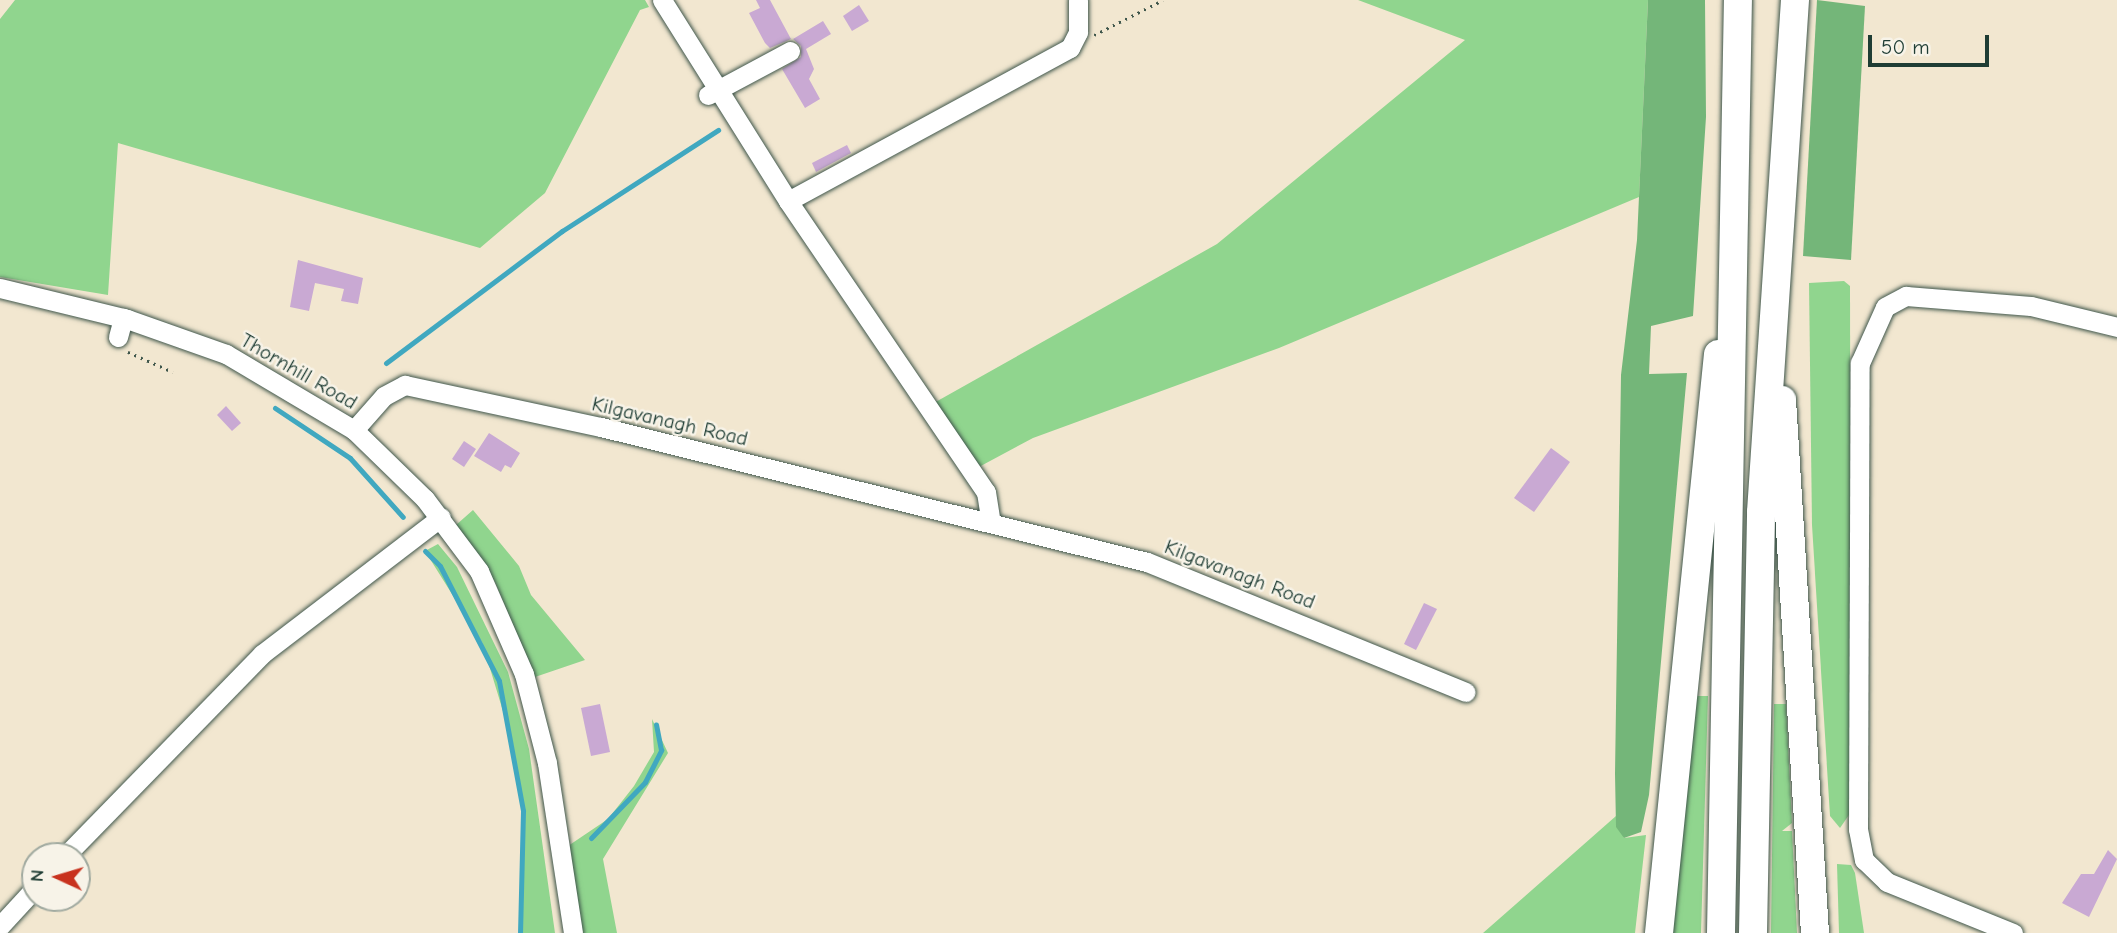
<!DOCTYPE html>
<html>
<head>
<meta charset="utf-8">
<style>
  body { margin:0 }
  #map { position:relative; width:2117px; height:933px; overflow:hidden; background:#f2e7d0; font-family:"Comic Neue",sans-serif }
  div>[style] { position:absolute }
  .green>* { inset:0; background:#90d58e }
  .forest>* { inset:0; background:#74b679 }
  .stream>* { height:5px; margin:-2.5px; padding:0 2.5px; transform-origin:2.5px; border-radius:2.5px; background:#40a8c0 }
  .building>* { inset:0; background:#c9a9d3 }
  .path>* { height:2.5px; margin-top:-1.25px; transform-origin:0; background:repeating-linear-gradient(90deg,#3f564b 0 2px,transparent 0 7px) }
  .roads { filter:drop-shadow(0 0 2px #3f564b) drop-shadow(0 0 2px #3f564b) }
  .minor>* { height:19px; margin:-9.5px; padding:0 9.5px; transform-origin:9.5px; border-radius:9.5px; background:#fff }
  .highway>* { height:28px; margin:-14px; padding:0 14px; transform-origin:14px; border-radius:14px; background:#fff }
  span { translate:-50% -50%; white-space:nowrap; text-align:center; line-height:1.15; -webkit-text-stroke:5px #f7f3e8; paint-order:stroke }
  .street-label { font-size:21px; color:#1f3d34 }
  .north { position:absolute; left:21px; top:842px; width:70px; height:70px; box-sizing:border-box; background:#f7f3e8; border:2px solid #a1aaa0; border-radius:50%; rotate:274deg; font-size:19px; font-weight:700; line-height:28px; text-align:center; color:#1f3d34 }
  .north::after { content:''; display:block; margin:auto; width:24px; height:32px; background:#c8321e; clip-path:polygon(50% 0,100% 100%,50% 72%,0 100%) }
  .scale { position:absolute; left:1868px; top:35px; width:121px; height:32px; box-sizing:border-box; border:4px solid #1f3d34; border-top:0; padding-left:9px; font-size:21px; line-height:24px; white-space:nowrap; color:#1f3d34; -webkit-text-stroke:5px #f7f3e8; paint-order:stroke }
</style>
</head>
<body>
<div id="map">
  <div class="green">
    <div style="clip-path:polygon(15px 0,645px 0,649px 7px,640px 10px,545px 193px,480px 248px,118px 143px,108px 295px,0 277px,0 19px)"></div>
    <div style="clip-path:polygon(1358px 0,1648px 0,1639px 197px,1279px 348px,1033px 438px,977px 468px,932px 404px,1217px 244px,1465px 40px)"></div>
    <div style="clip-path:polygon(1844px 281px,1850px 286px,1851px 812px,1840px 828px,1830px 816px,1812px 525px,1809px 283px)"></div>
    <div style="clip-path:polygon(473px 510px,519px 566px,531px 595px,585px 660px,535px 677px,495px 582px,456px 525px)"></div>
    <div style="clip-path:polygon(438px 544px,457px 567px,508px 672px,529px 749px,555px 933px,520px 933px,523px 811px,513px 744px,482px 642px,425px 551px)"></div>
    <div style="clip-path:polygon(1695px 696px,1708px 696px,1701px 933px,1670px 933px)"></div>
    <div style="clip-path:polygon(1774px 704px,1786px 704px,1792px 823px,1782px 831px,1792px 831px,1797px 933px,1771px 933px)"></div>
    <div style="clip-path:polygon(652px 719px,668px 753px,603px 859px,617px 933px,580px 933px,568px 846px,608px 819px,634px 786px,654px 752px)"></div>
    <div style="clip-path:polygon(1616px 816px,1624px 838px,1646px 835px,1635px 933px,1483px 933px)"></div>
    <div style="clip-path:polygon(1837px 864px,1851px 865px,1855px 873px,1864px 933px,1839px 933px)"></div>
  </div>
  <div class="forest">
    <div style="clip-path:polygon(1648px 0,1705px 0,1706px 117px,1693px 316px,1651px 326px,1649px 374px,1687px 373px,1649px 795px,1641px 832px,1624px 838px,1616px 827px,1615px 774px,1621px 375px,1637px 240px)"></div>
    <div style="clip-path:polygon(1817px 0,1865px 6px,1851px 260px,1803px 256px)"></div>
  </div>
  <div class="stream">
    <div style="left:386px;top:363px;width:220px;rotate:-36.9deg"></div>
    <div style="left:562px;top:231px;width:186px;rotate:-32.9deg"></div>
    <div style="left:275px;top:408px;width:90px;rotate:33.7deg"></div>
    <div style="left:350px;top:458px;width:79px;rotate:48.1deg"></div>
    <div style="left:425px;top:551px;width:21px;rotate:45deg"></div>
    <div style="left:440px;top:566px;width:129px;rotate:62.8deg"></div>
    <div style="left:499px;top:681px;width:132px;rotate:79.5deg"></div>
    <div style="left:523px;top:811px;width:122px;rotate:91.4deg"></div>
    <div style="left:591px;top:838px;width:78px;rotate:-46deg"></div>
    <div style="left:645px;top:782px;width:36px;rotate:-63deg"></div>
    <div style="left:661px;top:750px;width:26px;rotate:-101deg"></div>
  </div>
  <div class="building">
    <div style="clip-path:polygon(756px 0,770px 0,791px 39px,770px 48px,765px 43px,749px 13px,760px 8px)"></div>
    <div style="clip-path:polygon(859px 5px,869px 21px,852px 31px,843px 16px)"></div>
    <div style="clip-path:polygon(823px 21px,831px 34px,806px 49px,814px 69px,809px 79px,820px 99px,805px 108px,782px 69px,801px 57px,801px 46px,793px 39px)"></div>
    <div style="clip-path:polygon(847px 145px,851px 153px,816px 172px,812px 163px)"></div>
    <div style="clip-path:polygon(298px 260px,363px 278px,358px 304px,341px 301px,344px 289px,315px 283px,309px 311px,290px 307px)"></div>
    <div style="clip-path:polygon(226px 406px,241px 423px,232px 431px,217px 415px)"></div>
    <div style="clip-path:polygon(489px 433px,520px 453px,511px 468px,505px 465px,501px 472px,474px 456px)"></div>
    <div style="clip-path:polygon(464px 441px,476px 449px,464px 467px,452px 459px)"></div>
    <div style="clip-path:polygon(1551px 448px,1570px 462px,1534px 512px,1514px 498px)"></div>
    <div style="clip-path:polygon(1424px 603px,1437px 609px,1416px 650px,1404px 644px)"></div>
    <div style="clip-path:polygon(600px 704px,610px 752px,591px 756px,581px 708px)"></div>
    <div style="clip-path:polygon(2108px 850px,2117px 859px,2089px 917px,2062px 903px,2081px 874px,2094px 874px)"></div>
  </div>
  <div class="path">
    <div style="left:1094px;top:35px;width:77px;rotate:-26.9deg"></div>
    <div style="left:128px;top:352px;width:49px;rotate:24deg"></div>
  </div>
  <div class="roads">
    <div class="minor">
      <div style="left:662px;top:0;width:237px;rotate:57.9deg"></div>
      <div style="left:788px;top:201px;width:352px;rotate:55.8deg"></div>
      <div style="left:986px;top:492px;width:30px;rotate:81deg"></div>
      <div style="left:708px;top:95px;width:93px;rotate:-28.2deg"></div>
      <div style="left:788px;top:201px;width:321px;rotate:-28.5deg"></div>
      <div style="left:1070px;top:48px;width:18px;rotate:-63deg"></div>
      <div style="left:1078px;top:32px;width:32px;rotate:-90deg"></div>
      <div style="left:0;top:288px;width:131px;rotate:13.7deg"></div>
      <div style="left:127px;top:319px;width:105px;rotate:19.5deg"></div>
      <div style="left:226px;top:354px;width:149px;rotate:30.7deg"></div>
      <div style="left:354px;top:430px;width:99px;rotate:44.2deg"></div>
      <div style="left:425px;top:499px;width:90px;rotate:53.1deg"></div>
      <div style="left:479px;top:571px;width:112px;rotate:66.4deg"></div>
      <div style="left:524px;top:674px;width:92px;rotate:75.5deg"></div>
      <div style="left:547px;top:763px;width:172px;rotate:81.3deg"></div>
      <div style="left:118px;top:337px;width:20px;rotate:-75deg"></div>
      <div style="left:354px;top:430px;width:45px;rotate:-48.6deg"></div>
      <div style="left:384px;top:396px;width:24px;rotate:-28deg"></div>
      <div style="left:405px;top:385px;width:200px;rotate:12.1deg"></div>
      <div style="left:601px;top:427px;width:562px;rotate:13.89deg"></div>
      <div style="left:1147px;top:562px;width:344px;rotate:22.2deg"></div>
      <div style="left:65px;top:856px;width:282px;rotate:-45.7deg"></div>
      <div style="left:262px;top:654px;width:225px;rotate:-37.4deg"></div>
      <div style="left:0;top:926px;width:52px;rotate:-47.4deg"></div>
      <div style="left:2013px;top:933px;width:136px;rotate:-158deg"></div>
      <div style="left:1887px;top:882px;width:32px;rotate:-136deg"></div>
      <div style="left:1864px;top:860px;width:32px;rotate:-101deg"></div>
      <div style="left:1858px;top:829px;width:466px;rotate:-89.8deg"></div>
      <div style="left:1860px;top:363px;width:61px;rotate:-65.9deg"></div>
      <div style="left:1885px;top:307px;width:24px;rotate:-28deg"></div>
      <div style="left:1906px;top:296px;width:125px;rotate:4.6deg"></div>
      <div style="left:2031px;top:306px;width:89px;rotate:13.7deg"></div>
    </div>
    <div class="highway">
      <div style="left:1782px;top:400px;width:534px;rotate:86.46deg"></div>
      <div style="left:1659px;top:933px;width:582px;rotate:-84.18deg"></div>
      <div style="left:1721px;top:933px;width:933px;rotate:-88.96deg"></div>
      <div style="left:1753px;top:933px;width:421px;rotate:-88.9deg"></div>
      <div style="left:1761px;top:512px;width:513px;rotate:-86.2deg"></div>
    </div>
  </div>
  <div class="street-label">
    <span style="left:299px;top:371px;rotate:30deg">Thornhill Road</span>
    <span style="left:670px;top:421px;rotate:13deg">Kilgavanagh Road</span>
    <span style="left:1240px;top:574px;rotate:21deg">Kilgavanagh Road</span>
  </div>
  <div class="north">N</div>
  <div class="scale">50 m</div>
</div>
</body>
</html>
